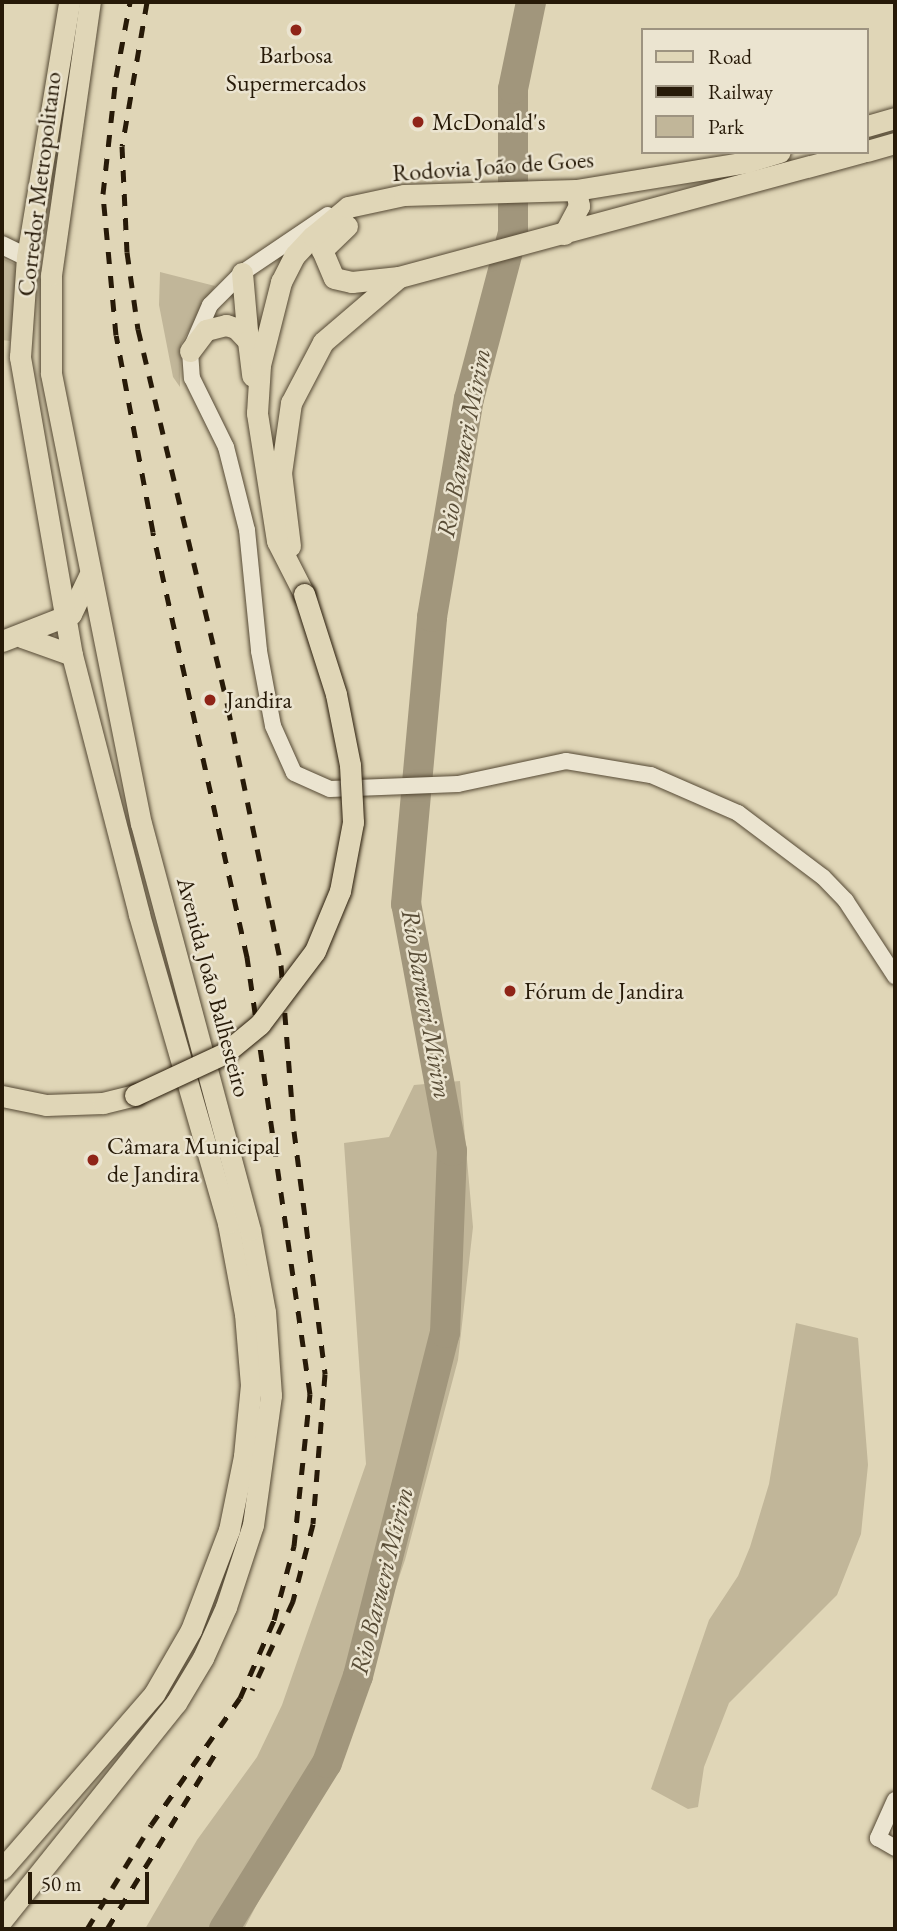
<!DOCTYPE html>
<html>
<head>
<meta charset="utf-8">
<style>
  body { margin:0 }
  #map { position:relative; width:897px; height:1931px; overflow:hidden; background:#e0d6b7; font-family:"EB Garamond",serif }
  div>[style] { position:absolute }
  .green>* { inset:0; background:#c1b699 }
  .river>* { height:30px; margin:-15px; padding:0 15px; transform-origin:15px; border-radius:15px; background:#a1967c }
  .roads { filter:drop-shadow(0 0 2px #554934) drop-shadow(0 0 2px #554934) }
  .tertiary>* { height:16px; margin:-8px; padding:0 8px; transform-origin:8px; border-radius:8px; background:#ebe4d0 }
  .secondary>* { height:18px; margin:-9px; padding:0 9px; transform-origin:9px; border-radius:9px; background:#ebe4d0 }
  .primary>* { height:21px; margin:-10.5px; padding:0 10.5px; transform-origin:10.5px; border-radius:10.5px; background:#e0d6b7 }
  .trunk>* { height:21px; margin:-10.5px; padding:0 10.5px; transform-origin:10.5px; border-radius:10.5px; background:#e0d6b7 }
  .rail>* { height:5px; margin-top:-2.5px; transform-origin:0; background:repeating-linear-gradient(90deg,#271a08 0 12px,transparent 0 24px) }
  .bridges { filter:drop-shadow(0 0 2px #271a08) drop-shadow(0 0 2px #271a08) }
  .trunk-bridge>* { height:21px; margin:-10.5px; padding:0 10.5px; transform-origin:10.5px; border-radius:10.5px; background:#e0d6b7 }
  .dots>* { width:19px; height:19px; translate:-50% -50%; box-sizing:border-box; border:4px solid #ebe4d0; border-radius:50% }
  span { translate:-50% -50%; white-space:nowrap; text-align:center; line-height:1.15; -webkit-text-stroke:5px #ebe4d0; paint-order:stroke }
  .poi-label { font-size:24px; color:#271a08 }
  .left { translate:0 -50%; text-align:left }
  .street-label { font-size:24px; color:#271a08 }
  .water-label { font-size:26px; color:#584c36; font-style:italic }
  .frame { position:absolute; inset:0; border:4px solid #271a08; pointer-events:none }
  .legend { position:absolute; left:641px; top:28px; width:228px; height:126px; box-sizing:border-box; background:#ebe4d0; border:2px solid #9d9380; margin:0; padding:9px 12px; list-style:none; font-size:21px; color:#271a08 }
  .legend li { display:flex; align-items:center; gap:14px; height:35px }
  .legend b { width:35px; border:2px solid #9d9380 }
  .scale { position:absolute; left:28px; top:1872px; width:121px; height:32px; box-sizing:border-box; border:4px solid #271a08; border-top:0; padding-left:9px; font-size:21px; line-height:24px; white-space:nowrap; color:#271a08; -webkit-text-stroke:5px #ebe4d0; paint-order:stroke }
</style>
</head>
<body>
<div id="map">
  <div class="green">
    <div style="clip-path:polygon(2px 258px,19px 266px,10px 341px,2px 340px)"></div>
    <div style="clip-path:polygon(160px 272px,215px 286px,181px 344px,180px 387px,173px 377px,159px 305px)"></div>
    <div style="clip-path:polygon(460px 1081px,473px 1227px,458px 1360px,405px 1560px,345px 1735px,244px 1929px,145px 1929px,197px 1840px,257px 1757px,282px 1705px,366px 1464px,344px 1143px,389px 1137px,414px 1085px)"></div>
    <div style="clip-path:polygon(796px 1323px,858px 1338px,868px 1465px,861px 1534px,837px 1595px,729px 1703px,704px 1767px,698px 1807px,688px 1809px,651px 1789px,709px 1620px,738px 1576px,750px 1547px,769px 1484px)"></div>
  </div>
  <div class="river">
    <div style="left:224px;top:1929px;width:195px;rotate:-58.2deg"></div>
    <div style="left:327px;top:1763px;width:92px;rotate:-70.4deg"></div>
    <div style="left:358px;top:1676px;width:354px;rotate:-75.8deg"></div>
    <div style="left:445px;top:1333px;width:182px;rotate:-87.8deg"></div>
    <div style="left:452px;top:1151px;width:251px;rotate:-100.5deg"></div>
    <div style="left:406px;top:904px;width:288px;rotate:-84.8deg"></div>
    <div style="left:432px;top:617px;width:221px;rotate:-80.4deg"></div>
    <div style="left:469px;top:399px;width:173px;rotate:-75.2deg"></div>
    <div style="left:513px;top:232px;width:143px;rotate:-90deg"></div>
    <div style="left:513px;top:89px;width:89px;rotate:-78.3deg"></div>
  </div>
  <div class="roads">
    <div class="tertiary">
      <div style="left:328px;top:215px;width:104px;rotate:146deg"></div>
      <div style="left:242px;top:273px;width:45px;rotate:135deg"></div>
      <div style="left:210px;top:305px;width:50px;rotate:113.5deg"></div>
      <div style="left:190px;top:351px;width:27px;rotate:86deg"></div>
      <div style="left:192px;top:378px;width:77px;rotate:63.8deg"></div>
      <div style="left:226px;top:447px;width:86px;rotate:75.8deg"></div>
      <div style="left:247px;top:530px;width:122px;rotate:84.3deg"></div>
      <div style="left:259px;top:651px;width:76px;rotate:79.4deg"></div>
      <div style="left:273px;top:726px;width:51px;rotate:65.9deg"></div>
      <div style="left:294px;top:773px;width:39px;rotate:24deg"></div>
      <div style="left:330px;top:789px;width:128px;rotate:-2.2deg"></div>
      <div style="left:458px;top:784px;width:110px;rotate:-12deg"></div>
      <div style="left:566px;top:761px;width:86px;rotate:9.4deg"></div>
      <div style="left:651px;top:775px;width:95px;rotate:23.6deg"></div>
      <div style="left:738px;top:813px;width:106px;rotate:37deg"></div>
      <div style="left:823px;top:877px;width:33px;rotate:46deg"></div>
      <div style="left:846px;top:901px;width:90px;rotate:56.8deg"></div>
      <div style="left:895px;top:1800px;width:42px;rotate:114.1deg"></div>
      <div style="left:878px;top:1838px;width:20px;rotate:30deg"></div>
    </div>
    <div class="secondary">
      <div style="left:2px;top:245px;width:28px;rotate:26deg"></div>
    </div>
    <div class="primary">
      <div style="left:22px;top:637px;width:53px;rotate:19.8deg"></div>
      <div style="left:2px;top:641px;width:74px;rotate:-21.4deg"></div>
      <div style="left:71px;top:614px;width:42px;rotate:-64.7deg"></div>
      <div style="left:2px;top:1096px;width:45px;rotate:11.6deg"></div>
      <div style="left:2px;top:1869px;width:232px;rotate:-49deg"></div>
      <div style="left:154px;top:1694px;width:74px;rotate:-60deg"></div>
      <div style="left:191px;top:1630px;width:107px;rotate:-69.2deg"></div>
      <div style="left:229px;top:1530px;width:76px;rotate:-78.5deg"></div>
      <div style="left:244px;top:1456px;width:71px;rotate:-84.4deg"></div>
      <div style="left:251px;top:1385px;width:71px;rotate:-94.8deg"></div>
      <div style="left:245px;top:1314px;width:93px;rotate:-100.6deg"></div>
      <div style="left:228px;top:1223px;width:322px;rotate:-106.1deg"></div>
      <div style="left:139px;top:914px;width:268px;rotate:-104.5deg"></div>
      <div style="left:72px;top:655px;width:303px;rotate:-99.9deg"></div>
      <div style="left:20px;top:357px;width:100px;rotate:-86deg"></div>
      <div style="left:27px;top:257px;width:258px;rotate:-80.6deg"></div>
      <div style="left:2px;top:1920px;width:278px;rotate:-51.3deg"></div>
      <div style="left:176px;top:1703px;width:52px;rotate:-59deg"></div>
      <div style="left:203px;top:1658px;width:56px;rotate:-65.7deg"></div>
      <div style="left:226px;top:1607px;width:86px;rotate:-71.8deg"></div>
      <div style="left:253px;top:1525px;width:131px;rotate:-82.1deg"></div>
      <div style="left:271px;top:1395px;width:83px;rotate:-94.1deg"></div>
      <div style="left:265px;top:1312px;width:83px;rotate:-100.4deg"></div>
      <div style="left:250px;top:1230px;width:420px;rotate:-105deg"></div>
      <div style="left:141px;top:824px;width:460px;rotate:-101.3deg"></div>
      <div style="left:51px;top:373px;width:98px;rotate:-90deg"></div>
      <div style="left:51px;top:275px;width:276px;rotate:-81.9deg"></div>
    </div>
    <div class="trunk">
      <div style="left:867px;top:126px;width:29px;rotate:-16deg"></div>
      <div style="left:867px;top:151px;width:29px;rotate:-16deg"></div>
      <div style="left:347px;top:226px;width:35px;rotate:136deg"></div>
      <div style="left:322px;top:250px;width:30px;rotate:67deg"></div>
      <div style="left:334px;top:278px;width:18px;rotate:13deg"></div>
      <div style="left:352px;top:282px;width:47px;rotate:-6.1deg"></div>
      <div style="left:564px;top:234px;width:32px;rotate:-62deg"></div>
      <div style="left:579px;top:206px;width:16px;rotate:-101deg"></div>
      <div style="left:242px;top:273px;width:68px;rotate:85deg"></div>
      <div style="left:190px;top:351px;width:26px;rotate:-53deg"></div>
      <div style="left:206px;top:330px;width:21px;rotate:-14deg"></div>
      <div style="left:226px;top:325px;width:10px;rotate:17deg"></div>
      <div style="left:236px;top:328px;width:18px;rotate:47deg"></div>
      <div style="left:248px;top:341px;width:35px;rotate:83deg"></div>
      <div style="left:290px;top:546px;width:74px;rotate:-97deg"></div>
      <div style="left:281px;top:473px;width:71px;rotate:-81.9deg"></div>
      <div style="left:291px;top:403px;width:69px;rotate:-62.3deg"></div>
      <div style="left:323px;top:342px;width:100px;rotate:-40.5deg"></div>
      <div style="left:399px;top:277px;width:480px;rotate:-15.1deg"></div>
      <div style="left:304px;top:594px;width:59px;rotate:-117deg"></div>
      <div style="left:277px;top:541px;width:130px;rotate:-98.9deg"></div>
      <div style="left:257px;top:413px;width:48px;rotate:-86.4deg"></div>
      <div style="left:260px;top:365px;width:86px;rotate:-75.8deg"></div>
      <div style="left:281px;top:282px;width:30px;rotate:-63deg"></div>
      <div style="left:295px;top:255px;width:26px;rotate:-47deg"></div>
      <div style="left:313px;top:236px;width:45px;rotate:-39.6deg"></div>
      <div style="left:348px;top:207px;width:57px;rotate:-12.1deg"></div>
      <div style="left:404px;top:195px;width:172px;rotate:-1.7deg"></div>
      <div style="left:576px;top:190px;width:173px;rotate:-9.3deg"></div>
      <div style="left:747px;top:162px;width:34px;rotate:-17deg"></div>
      <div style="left:46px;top:1105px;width:57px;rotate:-2deg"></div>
      <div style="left:103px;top:1103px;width:33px;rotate:-14deg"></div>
    </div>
  </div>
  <div class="rail">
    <div style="left:147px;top:2px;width:146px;rotate:99.8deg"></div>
    <div style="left:122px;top:146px;width:106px;rotate:87.3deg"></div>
    <div style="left:127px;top:252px;width:78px;rotate:81.9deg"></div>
    <div style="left:138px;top:329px;width:390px;rotate:76.6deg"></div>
    <div style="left:228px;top:708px;width:262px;rotate:78.3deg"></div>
    <div style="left:281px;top:965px;width:167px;rotate:85.5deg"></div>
    <div style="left:294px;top:1131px;width:245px;rotate:82.7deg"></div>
    <div style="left:325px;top:1374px;width:150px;rotate:94.6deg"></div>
    <div style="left:313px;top:1524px;width:80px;rotate:104.6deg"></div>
    <div style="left:293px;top:1601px;width:98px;rotate:114.7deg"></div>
    <div style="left:87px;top:1929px;width:122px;rotate:-58.4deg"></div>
    <div style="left:151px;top:1825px;width:155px;rotate:-55deg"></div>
    <div style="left:240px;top:1698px;width:85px;rotate:-66.4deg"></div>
    <div style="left:274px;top:1620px;width:77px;rotate:-74.9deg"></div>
    <div style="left:294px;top:1546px;width:153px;rotate:-84deg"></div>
    <div style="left:310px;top:1394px;width:442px;rotate:-98.2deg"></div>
    <div style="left:247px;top:957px;width:435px;rotate:-102.5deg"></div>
    <div style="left:153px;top:532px;width:200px;rotate:-100.6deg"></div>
    <div style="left:116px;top:335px;width:142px;rotate:-95.3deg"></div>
    <div style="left:103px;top:194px;width:118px;rotate:-83.7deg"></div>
    <div style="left:116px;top:77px;width:76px;rotate:-79.4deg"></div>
    <div style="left:107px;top:1929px;width:209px;rotate:-58.3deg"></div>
  </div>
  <div class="bridges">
    <div class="trunk-bridge">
      <div style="left:135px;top:1095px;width:99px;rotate:-25deg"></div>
      <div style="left:225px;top:1053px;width:45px;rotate:-39.6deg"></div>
      <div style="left:260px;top:1024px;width:91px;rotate:-53deg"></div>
      <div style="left:315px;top:951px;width:65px;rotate:-67.4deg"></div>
      <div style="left:340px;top:891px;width:70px;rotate:-79.3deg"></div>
      <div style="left:353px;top:822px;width:57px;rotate:-93deg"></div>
      <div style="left:350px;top:765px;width:72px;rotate:-101.2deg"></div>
      <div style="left:336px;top:694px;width:105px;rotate:-107.7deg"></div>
    </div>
  </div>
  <div class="dots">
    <div style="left:296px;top:30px;background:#8f2418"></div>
    <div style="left:418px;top:122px;background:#8f2418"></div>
    <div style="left:210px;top:700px;background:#8f2418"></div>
    <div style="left:510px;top:991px;background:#8f2418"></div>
    <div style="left:93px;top:1160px;background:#8f2418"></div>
  </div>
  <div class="poi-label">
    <span style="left:296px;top:69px">Barbosa<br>Supermercados</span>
    <span class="left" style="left:432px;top:122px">McDonald's</span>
    <span class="left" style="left:226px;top:700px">Jandira</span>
    <span class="left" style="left:524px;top:991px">Fórum de Jandira</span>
    <span class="left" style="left:107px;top:1160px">Câmara Municipal<br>de Jandira</span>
  </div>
  <div class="street-label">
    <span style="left:493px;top:166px;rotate:-4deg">Rodovia João de Goes</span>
    <span style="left:39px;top:184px;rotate:-83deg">Corredor Metropolitano</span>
    <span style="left:214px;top:987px;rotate:75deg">Avenida João Balhesteiro</span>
  </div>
  <div class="water-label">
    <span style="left:464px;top:443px;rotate:-79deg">Rio Barueri Mirim</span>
    <span style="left:426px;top:1004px;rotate:80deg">Rio Barueri Mirim</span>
    <span style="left:382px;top:1581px;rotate:-76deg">Rio Barueri Mirim</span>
  </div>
  <div class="frame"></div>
  <ul class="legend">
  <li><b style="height:9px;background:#e0d6b7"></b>Road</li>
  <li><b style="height:9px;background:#271a08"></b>Railway</li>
  <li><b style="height:19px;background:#c1b699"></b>Park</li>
  </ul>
  <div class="scale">50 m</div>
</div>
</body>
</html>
